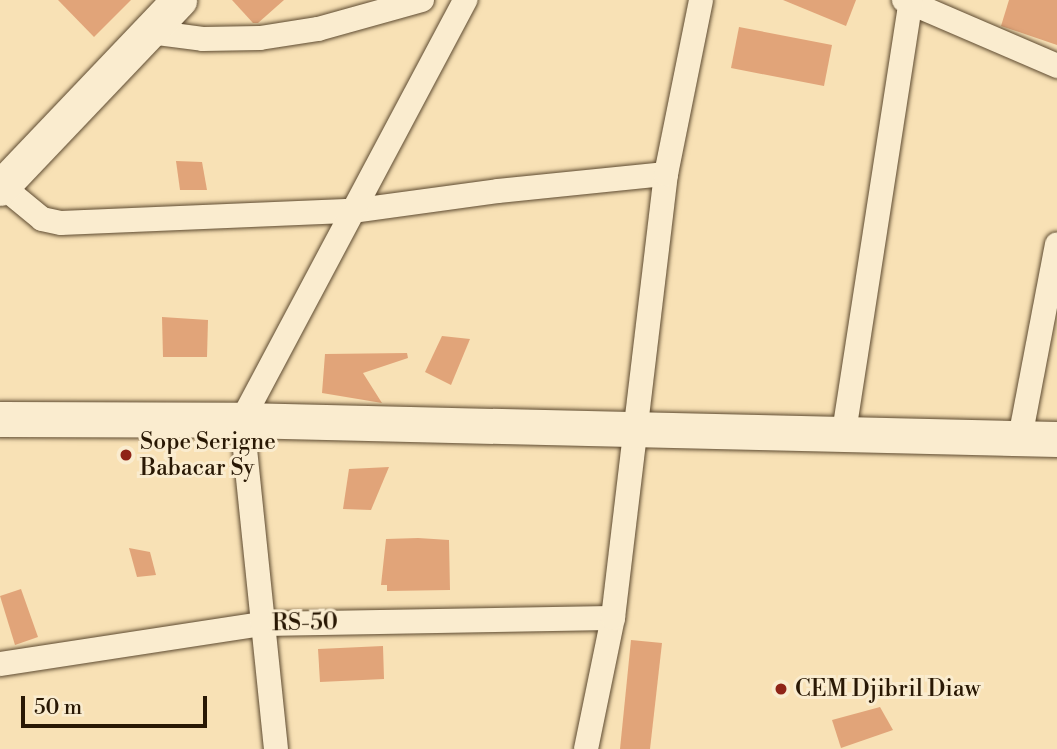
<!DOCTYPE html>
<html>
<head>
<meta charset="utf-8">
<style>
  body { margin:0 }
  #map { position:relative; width:1057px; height:749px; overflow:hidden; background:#f8e1b5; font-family:"Libre Bodoni",serif }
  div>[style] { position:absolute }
  .building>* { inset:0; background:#e1a479 }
  .roads { filter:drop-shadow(0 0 2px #5d4a30) drop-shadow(0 0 2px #5d4a30) }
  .street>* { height:24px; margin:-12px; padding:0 12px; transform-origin:12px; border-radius:12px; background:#faeccf }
  .secondary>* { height:35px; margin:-17.5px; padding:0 17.5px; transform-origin:17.5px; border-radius:17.5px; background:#faeccf }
  .dots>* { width:19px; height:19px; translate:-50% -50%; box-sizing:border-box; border:4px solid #faeccf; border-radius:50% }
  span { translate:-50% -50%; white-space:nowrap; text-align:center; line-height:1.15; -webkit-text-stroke:6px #faeccf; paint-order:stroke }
  .poi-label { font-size:23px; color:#291804 }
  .left { translate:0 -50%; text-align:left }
  .street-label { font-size:23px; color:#291804 }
  .scale { position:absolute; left:21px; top:696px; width:186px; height:32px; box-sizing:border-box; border:4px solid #291804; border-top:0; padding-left:9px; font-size:21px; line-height:24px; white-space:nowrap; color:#291804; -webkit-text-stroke:5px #faeccf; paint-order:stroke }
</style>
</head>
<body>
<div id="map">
  <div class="building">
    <div style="clip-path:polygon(58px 0,131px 0,94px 37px)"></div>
    <div style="clip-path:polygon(232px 0,284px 0,258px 23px,253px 23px)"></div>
    <div style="clip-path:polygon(783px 0,856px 0,846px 26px)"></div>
    <div style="clip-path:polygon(1009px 0,1057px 0,1057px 45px,1001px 26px)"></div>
    <div style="clip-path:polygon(739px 27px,832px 45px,824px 86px,731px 68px)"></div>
    <div style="clip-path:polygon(176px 161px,202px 162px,207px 190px,180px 190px)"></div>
    <div style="clip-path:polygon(162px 317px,208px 320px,207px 357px,163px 357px)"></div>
    <div style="clip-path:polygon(442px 336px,470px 339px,451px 385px,425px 372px)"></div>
    <div style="clip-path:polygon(407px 353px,408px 358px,363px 373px,382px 403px,322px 393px,325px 354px)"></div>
    <div style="clip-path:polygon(389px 467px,371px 510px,343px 509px,349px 469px)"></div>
    <div style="clip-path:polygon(418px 538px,449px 540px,450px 590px,387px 591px,387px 585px,381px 585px,386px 539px)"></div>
    <div style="clip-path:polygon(129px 548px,150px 552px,156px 575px,137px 577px)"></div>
    <div style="clip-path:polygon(21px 589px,38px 637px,15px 645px,0 596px)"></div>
    <div style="clip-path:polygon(631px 640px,662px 643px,650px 749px,620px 749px)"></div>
    <div style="clip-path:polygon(383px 646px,384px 679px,320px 682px,318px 649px)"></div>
    <div style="clip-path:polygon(880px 707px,893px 730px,841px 748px,832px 720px)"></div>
  </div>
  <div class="roads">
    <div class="street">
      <div style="left:904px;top:0;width:167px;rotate:23.3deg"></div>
      <div style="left:150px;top:32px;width:53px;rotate:7.5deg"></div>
      <div style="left:203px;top:39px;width:57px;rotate:-1deg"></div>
      <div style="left:260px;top:38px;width:59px;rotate:-8.8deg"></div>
      <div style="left:318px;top:29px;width:108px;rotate:-15.6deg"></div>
      <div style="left:2px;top:186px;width:52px;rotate:39.5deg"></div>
      <div style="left:42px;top:219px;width:19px;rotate:12deg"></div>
      <div style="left:61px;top:223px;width:291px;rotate:-2.4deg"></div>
      <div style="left:352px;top:211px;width:147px;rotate:-7.8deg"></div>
      <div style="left:498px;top:191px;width:169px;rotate:-5.8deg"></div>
      <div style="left:844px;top:432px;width:437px;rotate:-81.2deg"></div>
      <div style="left:1020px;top:438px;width:197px;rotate:-79.2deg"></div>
      <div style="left:0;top:664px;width:265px;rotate:-8.7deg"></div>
      <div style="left:262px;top:624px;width:351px;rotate:-1deg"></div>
      <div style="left:276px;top:749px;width:331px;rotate:-95.9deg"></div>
      <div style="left:242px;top:420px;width:476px;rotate:-62deg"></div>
      <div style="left:586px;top:749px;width:134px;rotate:-78.4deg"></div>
      <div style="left:613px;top:618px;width:447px;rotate:-83.2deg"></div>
      <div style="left:666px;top:174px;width:177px;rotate:-78.6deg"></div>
    </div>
    <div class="secondary">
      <div style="left:0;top:188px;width:260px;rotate:-46.4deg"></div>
      <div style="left:0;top:419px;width:242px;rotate:0.2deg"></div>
      <div style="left:242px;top:420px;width:815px;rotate:1.34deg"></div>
    </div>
  </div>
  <div class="dots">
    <div style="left:126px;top:455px;background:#8f2418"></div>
    <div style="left:781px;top:689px;background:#8f2418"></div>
  </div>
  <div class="poi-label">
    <span class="left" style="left:140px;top:455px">Sope Serigne<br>Babacar Sy</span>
    <span class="left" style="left:795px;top:689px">CEM Djibril Diaw</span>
  </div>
  <div class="street-label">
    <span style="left:305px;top:623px;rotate:-1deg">RS-50</span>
  </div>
  <div class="scale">50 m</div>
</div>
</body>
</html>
